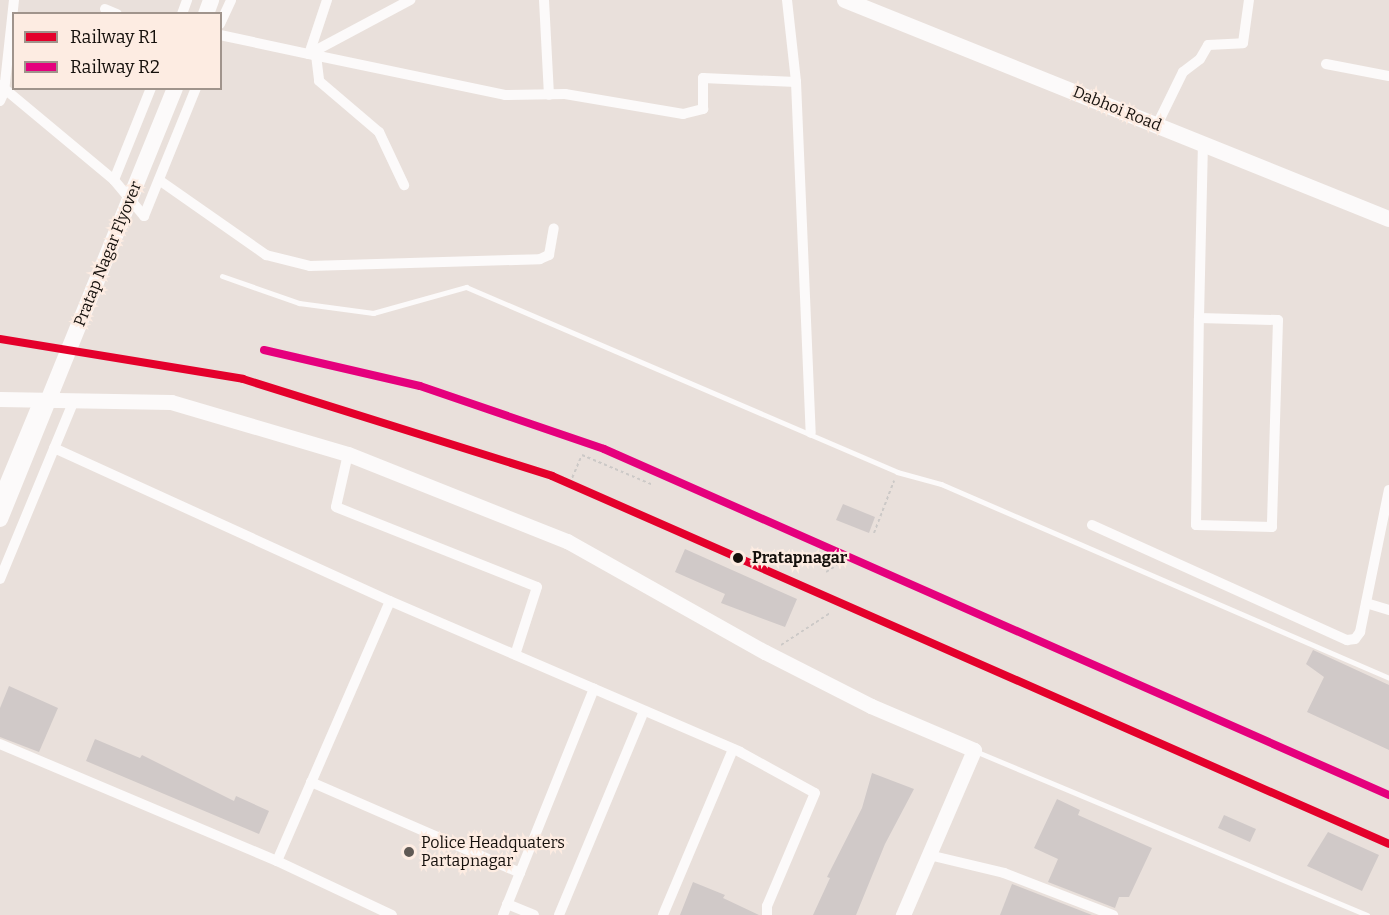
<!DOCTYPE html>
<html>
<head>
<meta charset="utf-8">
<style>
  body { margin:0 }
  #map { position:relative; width:1389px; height:915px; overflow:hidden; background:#e9e0db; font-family:Bitter,serif }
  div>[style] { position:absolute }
  .building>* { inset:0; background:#d0c9c8 }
  .path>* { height:2px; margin-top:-1px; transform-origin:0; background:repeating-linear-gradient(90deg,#ccc9c7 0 3px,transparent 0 6px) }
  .lane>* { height:5px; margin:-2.5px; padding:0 2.5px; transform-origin:2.5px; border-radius:2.5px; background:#fcfafa }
  .street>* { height:10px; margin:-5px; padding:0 5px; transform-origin:5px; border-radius:5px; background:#fcfafa }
  .secondary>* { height:15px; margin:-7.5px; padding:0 7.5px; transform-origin:7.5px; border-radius:7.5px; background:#fcfafa }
  .primary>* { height:16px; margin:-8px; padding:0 8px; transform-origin:8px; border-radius:8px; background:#fcfafa }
  .rail-1>* { height:8px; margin:-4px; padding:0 4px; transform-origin:4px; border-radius:4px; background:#e4002b }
  .rail-2>* { height:8px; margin:-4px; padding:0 4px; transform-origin:4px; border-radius:4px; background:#e5007d }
  .dots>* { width:16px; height:16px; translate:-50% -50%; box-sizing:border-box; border:3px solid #fdece2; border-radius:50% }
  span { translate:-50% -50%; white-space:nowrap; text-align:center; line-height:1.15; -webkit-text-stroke:4.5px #fdece2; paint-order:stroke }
  .street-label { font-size:16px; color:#15100c }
  .stop-label { font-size:16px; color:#15100c; font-weight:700 }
  .left { translate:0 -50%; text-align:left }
  .poi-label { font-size:16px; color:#15100c }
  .legend { position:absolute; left:12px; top:12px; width:210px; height:78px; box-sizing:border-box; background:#fdece2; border:2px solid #a0948c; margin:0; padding:8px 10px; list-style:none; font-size:18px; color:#15100c }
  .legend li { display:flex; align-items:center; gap:12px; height:30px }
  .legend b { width:30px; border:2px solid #a0948c }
</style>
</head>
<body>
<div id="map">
  <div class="building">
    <div style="clip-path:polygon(843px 504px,875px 517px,869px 533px,836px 520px)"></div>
    <div style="clip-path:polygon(685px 549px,797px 599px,785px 627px,721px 603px,725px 594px,675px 572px)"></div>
    <div style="clip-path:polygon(1313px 650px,1389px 685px,1389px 750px,1307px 712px,1324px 677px,1306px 664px)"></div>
    <div style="clip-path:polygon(9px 686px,58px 708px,39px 752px,0 737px,0 708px)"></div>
    <div style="clip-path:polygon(95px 739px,140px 758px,142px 755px,234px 801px,236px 796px,269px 811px,259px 834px,86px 761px)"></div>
    <div style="clip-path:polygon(872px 773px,914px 789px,885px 844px,856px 915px,813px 915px,830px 878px,827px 877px,862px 808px)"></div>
    <div style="clip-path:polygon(1057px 799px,1080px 810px,1078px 815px,1152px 848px,1129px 897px,1119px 897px,1115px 908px,1048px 882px,1058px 859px,1034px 848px)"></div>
    <div style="clip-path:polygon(1224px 815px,1256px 829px,1250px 842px,1218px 828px)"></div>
    <div style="clip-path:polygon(1328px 832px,1379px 855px,1362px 891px,1307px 866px)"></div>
    <div style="clip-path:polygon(693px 882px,725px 895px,723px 898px,759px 915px,680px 915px)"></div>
    <div style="clip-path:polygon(1012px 884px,1092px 915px,1000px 915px)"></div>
  </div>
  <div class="path">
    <div style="left:570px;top:483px;width:30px;rotate:-67deg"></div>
    <div style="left:582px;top:455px;width:75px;rotate:22.8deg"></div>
    <div style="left:874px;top:533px;width:56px;rotate:-69deg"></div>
    <div style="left:826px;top:572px;width:13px;rotate:-32deg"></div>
    <div style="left:837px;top:565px;width:8px;rotate:-104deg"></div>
    <div style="left:781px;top:645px;width:59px;rotate:-33.1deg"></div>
  </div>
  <div class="lane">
    <div style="left:222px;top:276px;width:82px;rotate:19.3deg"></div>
    <div style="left:299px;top:303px;width:75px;rotate:7.7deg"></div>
    <div style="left:373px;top:313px;width:97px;rotate:-15.6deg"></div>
    <div style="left:466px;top:287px;width:469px;rotate:23.2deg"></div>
    <div style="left:897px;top:472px;width:46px;rotate:15.3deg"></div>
    <div style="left:941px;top:484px;width:488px;rotate:23.4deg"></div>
    <div style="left:975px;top:751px;width:425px;rotate:22.7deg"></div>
  </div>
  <div class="street">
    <div style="left:327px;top:0;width:57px;rotate:108.4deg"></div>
    <div style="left:309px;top:54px;width:200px;rotate:11.8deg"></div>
    <div style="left:505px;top:95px;width:60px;rotate:-1deg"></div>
    <div style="left:565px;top:94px;width:120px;rotate:9.6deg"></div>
    <div style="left:683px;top:114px;width:21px;rotate:-14deg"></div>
    <div style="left:703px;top:109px;width:31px;rotate:-90deg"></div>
    <div style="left:703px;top:78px;width:93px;rotate:2.5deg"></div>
    <div style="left:544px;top:0;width:95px;rotate:87deg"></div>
    <div style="left:787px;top:0;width:82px;rotate:83.7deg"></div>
    <div style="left:796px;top:82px;width:351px;rotate:87.6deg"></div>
    <div style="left:105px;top:9px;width:13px;rotate:23deg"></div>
    <div style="left:182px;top:14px;width:15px;rotate:-70deg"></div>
    <div style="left:220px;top:24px;width:26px;rotate:-65deg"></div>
    <div style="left:220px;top:35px;width:91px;rotate:12.1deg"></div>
    <div style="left:309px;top:54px;width:115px;rotate:-28.1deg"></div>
    <div style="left:316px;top:55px;width:26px;rotate:83deg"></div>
    <div style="left:319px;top:81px;width:79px;rotate:40.4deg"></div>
    <div style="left:379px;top:132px;width:59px;rotate:64.7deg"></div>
    <div style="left:1326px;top:64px;width:64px;rotate:10.8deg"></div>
    <div style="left:0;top:85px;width:148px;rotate:39.8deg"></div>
    <div style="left:114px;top:180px;width:47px;rotate:50.2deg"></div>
    <div style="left:144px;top:216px;width:138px;rotate:-67.9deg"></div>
    <div style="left:0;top:101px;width:10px;rotate:-66deg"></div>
    <div style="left:4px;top:92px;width:93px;rotate:-83.8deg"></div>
    <div style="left:1157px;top:125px;width:59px;rotate:-63.9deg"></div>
    <div style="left:1183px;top:72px;width:21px;rotate:-37deg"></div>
    <div style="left:1200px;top:59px;width:16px;rotate:-60deg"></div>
    <div style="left:1208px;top:45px;width:35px;rotate:-3deg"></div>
    <div style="left:1243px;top:43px;width:43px;rotate:-82.1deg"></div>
    <div style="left:114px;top:180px;width:99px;rotate:-68.1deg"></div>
    <div style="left:159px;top:180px;width:131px;rotate:35deg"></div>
    <div style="left:266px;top:255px;width:45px;rotate:14deg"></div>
    <div style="left:310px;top:266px;width:230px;rotate:-1.7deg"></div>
    <div style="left:540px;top:259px;width:10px;rotate:-24deg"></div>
    <div style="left:549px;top:255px;width:27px;rotate:-80deg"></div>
    <div style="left:1199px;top:318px;width:79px;rotate:1.5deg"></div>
    <div style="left:1278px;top:320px;width:207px;rotate:91.7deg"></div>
    <div style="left:1272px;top:527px;width:76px;rotate:-178.5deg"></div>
    <div style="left:1196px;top:525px;width:207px;rotate:-89.2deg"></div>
    <div style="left:1199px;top:318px;width:174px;rotate:-88.7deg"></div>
    <div style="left:54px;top:448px;width:369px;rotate:24.5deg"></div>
    <div style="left:390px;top:601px;width:381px;rotate:23.3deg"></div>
    <div style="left:740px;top:752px;width:85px;rotate:28.7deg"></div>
    <div style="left:815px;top:793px;width:123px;rotate:113deg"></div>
    <div style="left:767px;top:906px;width:9px;rotate:90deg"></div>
    <div style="left:348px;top:454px;width:54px;rotate:102.8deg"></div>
    <div style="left:336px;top:507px;width:216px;rotate:21.7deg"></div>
    <div style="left:537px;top:587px;width:71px;rotate:107.9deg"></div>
    <div style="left:0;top:494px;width:102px;rotate:-67.5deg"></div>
    <div style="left:1092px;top:525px;width:280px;rotate:24.3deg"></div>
    <div style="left:1347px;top:640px;width:8px;rotate:-7deg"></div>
    <div style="left:1355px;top:639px;width:9px;rotate:-54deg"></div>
    <div style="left:1360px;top:632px;width:145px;rotate:-78.5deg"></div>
    <div style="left:0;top:579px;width:194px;rotate:-67.5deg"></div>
    <div style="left:1366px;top:603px;width:24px;rotate:17deg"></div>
    <div style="left:0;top:744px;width:301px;rotate:22.9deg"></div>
    <div style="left:277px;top:861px;width:127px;rotate:25.2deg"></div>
    <div style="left:311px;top:782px;width:228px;rotate:23.5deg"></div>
    <div style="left:929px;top:855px;width:77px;rotate:13.5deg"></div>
    <div style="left:1004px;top:873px;width:117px;rotate:21.1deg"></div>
    <div style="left:277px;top:861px;width:283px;rotate:-66.5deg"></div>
    <div style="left:507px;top:904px;width:29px;rotate:22deg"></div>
    <div style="left:503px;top:915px;width:244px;rotate:-68.1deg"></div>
    <div style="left:559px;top:915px;width:221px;rotate:-67.4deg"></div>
    <div style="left:663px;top:915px;width:180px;rotate:-67.1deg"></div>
  </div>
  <div class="secondary">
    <div style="left:0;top:399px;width:171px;rotate:1deg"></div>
    <div style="left:171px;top:402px;width:184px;rotate:16.4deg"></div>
    <div style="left:348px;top:454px;width:236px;rotate:21.7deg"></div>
    <div style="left:567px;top:541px;width:227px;rotate:29.3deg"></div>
    <div style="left:765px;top:652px;width:119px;rotate:27deg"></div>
    <div style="left:871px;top:706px;width:112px;rotate:23.1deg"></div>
    <div style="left:974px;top:750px;width:180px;rotate:113.3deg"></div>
  </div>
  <div class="primary">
    <div style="left:845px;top:0;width:586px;rotate:21.93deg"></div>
    <div style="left:206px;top:14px;width:15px;rotate:-70deg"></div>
    <div style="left:0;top:519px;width:465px;rotate:-67.9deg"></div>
  </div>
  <div class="rail-1">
    <div style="left:0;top:339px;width:246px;rotate:9.3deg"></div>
    <div style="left:243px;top:379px;width:324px;rotate:17.4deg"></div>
    <div style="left:552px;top:476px;width:914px;rotate:23.73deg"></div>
  </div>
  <div class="rail-2">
    <div style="left:264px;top:350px;width:160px;rotate:13deg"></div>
    <div style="left:420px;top:386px;width:194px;rotate:18.9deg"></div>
    <div style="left:604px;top:449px;width:858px;rotate:23.79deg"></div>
  </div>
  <div class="dots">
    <div style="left:738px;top:558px;background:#15100c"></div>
    <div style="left:409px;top:852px;background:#5f5954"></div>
  </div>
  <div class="street-label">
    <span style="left:1117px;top:109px;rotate:22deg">Dabhoi Road</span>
    <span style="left:108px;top:254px;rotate:-68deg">Pratap Nagar Flyover</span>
  </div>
  <div class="stop-label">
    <span class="left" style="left:752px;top:558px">Pratapnagar</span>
  </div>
  <div class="poi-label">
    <span class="left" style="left:421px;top:852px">Police Headquaters<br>Partapnagar</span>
  </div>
  <ul class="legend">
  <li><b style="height:8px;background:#e4002b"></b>Railway R1</li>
  <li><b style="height:8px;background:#e5007d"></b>Railway R2</li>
  </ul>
</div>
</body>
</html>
